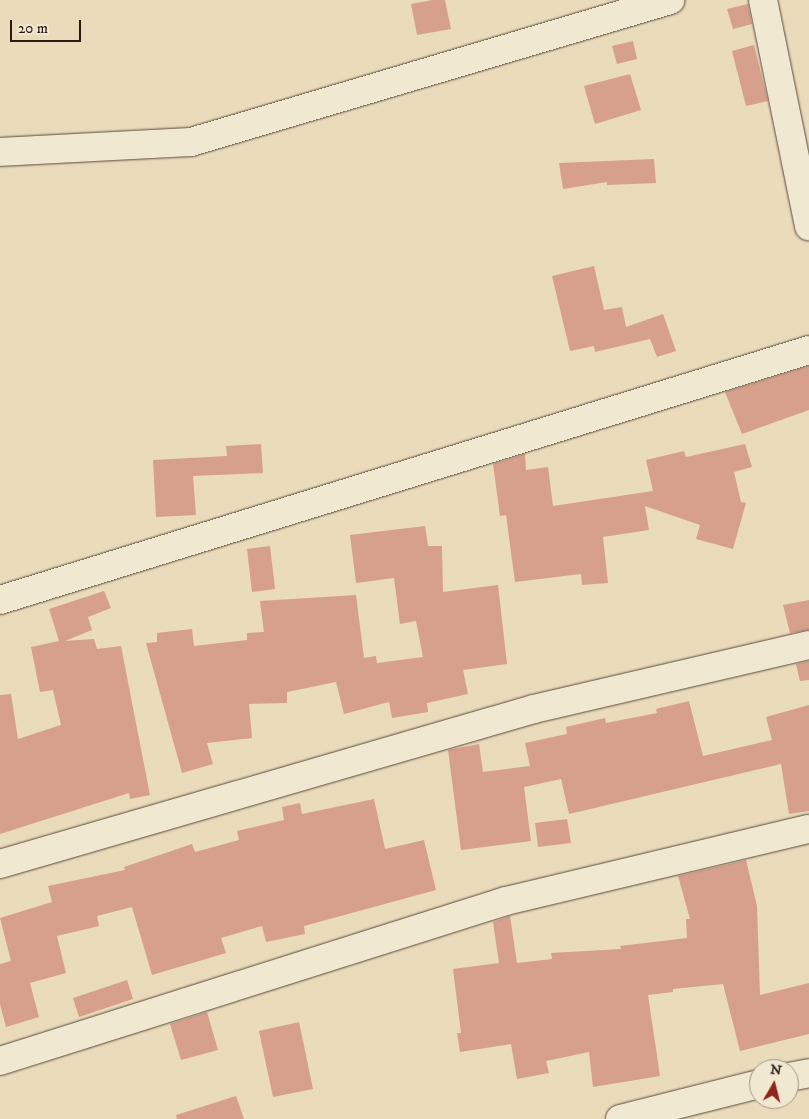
<!DOCTYPE html>
<html>
<head>
<meta charset="utf-8">
<style>
  body { margin:0 }
  #map { position:relative; width:809px; height:1119px; overflow:hidden; background:#eadbba; font-family:"IM FELL DW Pica",serif }
  div>[style] { position:absolute }
  .building>* { inset:0; background:#d6a08c }
  .roads { filter:drop-shadow(0 0 1px #594a3e) drop-shadow(0 0 1px #594a3e) }
  .minor>* { height:28px; margin:-14px; padding:0 14px; transform-origin:14px; border-radius:14px; background:#f1e8d2 }
  span { translate:-50% -50%; white-space:nowrap; text-align:center; line-height:1.15; -webkit-text-stroke:4px #f1e8d2; paint-order:stroke }
  .north { position:absolute; left:749px; top:1059px; width:50px; height:50px; box-sizing:border-box; background:#f1e8d2; border:1px solid #a19686; border-radius:50%; rotate:8deg; font-size:14px; font-weight:700; line-height:20px; text-align:center; color:#291a14 }
  .north::after { content:''; display:block; margin:auto; width:18px; height:22px; background:#8f2418; clip-path:polygon(50% 0,100% 100%,50% 72%,0 100%) }
  .scale { position:absolute; left:10px; top:20px; width:71px; height:22px; box-sizing:border-box; border:2px solid #291a14; border-top:0; padding-left:6px; font-size:15px; line-height:18px; white-space:nowrap; color:#291a14; -webkit-text-stroke:4px #f1e8d2; paint-order:stroke }
</style>
</head>
<body>
<div id="map">
  <div class="building">
    <div style="clip-path:polygon(432px 0,445px 0,451px 29px,417px 35px,411px 4px)"></div>
    <div style="clip-path:polygon(748px 4px,752px 24px,733px 29px,727px 9px)"></div>
    <div style="clip-path:polygon(633px 41px,637px 59px,617px 64px,612px 46px)"></div>
    <div style="clip-path:polygon(754px 45px,768px 101px,746px 106px,732px 51px)"></div>
    <div style="clip-path:polygon(630px 74px,641px 110px,595px 124px,584px 86px)"></div>
    <div style="clip-path:polygon(654px 159px,656px 183px,607px 185px,607px 182px,563px 189px,559px 163px)"></div>
    <div style="clip-path:polygon(594px 266px,604px 310px,622px 307px,626px 327px,663px 314px,676px 351px,657px 357px,650px 339px,595px 352px,594px 346px,570px 351px,552px 276px)"></div>
    <div style="clip-path:polygon(809px 366px,809px 410px,742px 434px,725px 392px)"></div>
    <div style="clip-path:polygon(261px 444px,263px 473px,193px 476px,196px 515px,156px 517px,153px 460px,227px 456px,226px 446px)"></div>
    <div style="clip-path:polygon(745px 444px,752px 467px,734px 472px,741px 502px,746px 503px,733px 549px,696px 539px,700px 525px,645px 506px,649px 530px,603px 537px,608px 583px,582px 585px,581px 574px,515px 582px,506px 515px,500px 516px,493px 464px,525px 454px,526px 470px,548px 467px,553px 506px,653px 491px,646px 460px,684px 451px,686px 457px)"></div>
    <div style="clip-path:polygon(425px 526px,428px 546px,442px 546px,443px 592px,498px 585px,507px 664px,463px 670px,468px 694px,427px 703px,428px 712px,392px 718px,389px 702px,344px 714px,336px 682px,287px 692px,287px 703px,249px 704px,252px 738px,207px 743px,213px 764px,182px 773px,146px 643px,157px 642px,157px 633px,192px 629px,194px 646px,247px 640px,247px 633px,264px 632px,260px 601px,356px 595px,364px 658px,376px 656px,377px 663px,423px 657px,416px 621px,400px 624px,394px 578px,356px 583px,350px 535px)"></div>
    <div style="clip-path:polygon(270px 546px,275px 589px,252px 592px,247px 549px)"></div>
    <div style="clip-path:polygon(104px 591px,111px 608px,88px 617px,92px 630px,65px 641px,94px 639px,97px 649px,121px 646px,150px 795px,130px 799px,129px 793px,0 834px,0 695px,11px 694px,18px 739px,61px 725px,53px 690px,40px 692px,31px 647px,59px 641px,49px 609px)"></div>
    <div style="clip-path:polygon(809px 600px,809px 630px,790px 633px,783px 605px)"></div>
    <div style="clip-path:polygon(809px 661px,809px 680px,800px 681px,796px 664px)"></div>
    <div style="clip-path:polygon(689px 701px,703px 756px,772px 740px,766px 717px,809px 705px,809px 811px,789px 814px,781px 764px,569px 814px,561px 779px,524px 787px,531px 841px,461px 850px,448px 750px,479px 744px,483px 772px,530px 766px,525px 743px,567px 734px,566px 727px,605px 718px,606px 723px,657px 713px,656px 709px)"></div>
    <div style="clip-path:polygon(374px 799px,385px 849px,424px 840px,436px 890px,304px 926px,305px 934px,266px 942px,262px 926px,221px 938px,226px 953px,152px 975px,132px 907px,97px 916px,99px 926px,57px 936px,66px 973px,30px 983px,39px 1017px,6px 1027px,0 1004px,0 964px,11px 961px,0 918px,52px 902px,48px 886px,125px 870px,124px 867px,192px 844px,195px 852px,239px 840px,237px 831px,284px 820px,282px 807px,300px 803px,302px 814px)"></div>
    <div style="clip-path:polygon(567px 819px,571px 843px,538px 847px,535px 823px)"></div>
    <div style="clip-path:polygon(746px 860px,757px 906px,760px 995px,809px 983px,809px 1034px,740px 1051px,723px 984px,673px 989px,673px 992px,648px 995px,660px 1076px,593px 1087px,589px 1052px,546px 1061px,549px 1073px,517px 1079px,511px 1044px,460px 1052px,457px 1033px,461px 1033px,453px 969px,499px 963px,493px 922px,510px 916px,517px 963px,552px 959px,551px 953px,621px 949px,620px 946px,687px 938px,686px 919px,690px 919px,678px 876px)"></div>
    <div style="clip-path:polygon(127px 980px,133px 999px,79px 1017px,73px 998px)"></div>
    <div style="clip-path:polygon(207px 1012px,218px 1050px,181px 1060px,170px 1024px)"></div>
    <div style="clip-path:polygon(299px 1022px,313px 1089px,273px 1097px,259px 1031px)"></div>
    <div style="clip-path:polygon(236px 1096px,244px 1119px,177px 1119px,176px 1115px)"></div>
  </div>
  <div class="roads">
    <div class="minor">
      <div style="left:763px;top:0;width:231px;rotate:78.5deg"></div>
      <div style="left:0;top:152px;width:191px;rotate:-3deg"></div>
      <div style="left:191px;top:142px;width:500px;rotate:-16.5deg"></div>
      <div style="left:0;top:600px;width:847px;rotate:-17.17deg"></div>
      <div style="left:0;top:864px;width:556px;rotate:-16.19deg"></div>
      <div style="left:534px;top:709px;width:282px;rotate:-13.1deg"></div>
      <div style="left:0;top:1061px;width:531px;rotate:-17.55deg"></div>
      <div style="left:506px;top:901px;width:311px;rotate:-13.4deg"></div>
      <div style="left:789px;top:1077px;width:20px;rotate:-11deg"></div>
      <div style="left:620px;top:1119px;width:143px;rotate:-14.1deg"></div>
    </div>
  </div>
  <div class="north">N</div>
  <div class="scale">20 m</div>
</div>
</body>
</html>
